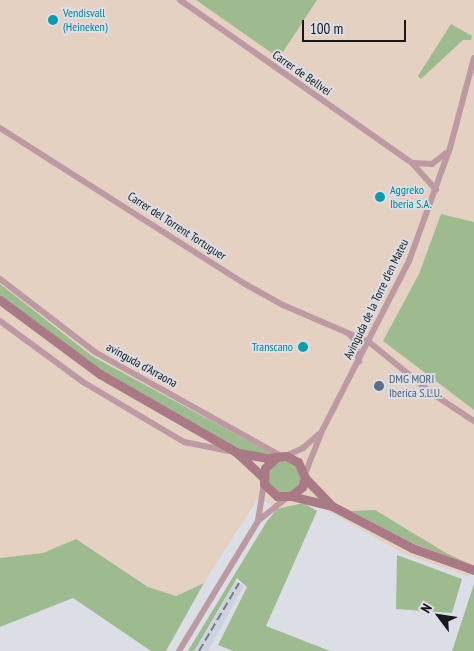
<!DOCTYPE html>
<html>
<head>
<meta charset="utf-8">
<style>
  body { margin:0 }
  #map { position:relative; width:474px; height:651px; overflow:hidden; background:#dcdee6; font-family:"PT Sans Narrow",sans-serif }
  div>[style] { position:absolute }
  .industrial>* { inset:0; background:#e4d1c1 }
  .built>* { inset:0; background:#cdd2e1 }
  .green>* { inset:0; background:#9ebb8f }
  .street>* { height:6px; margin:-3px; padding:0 3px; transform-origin:3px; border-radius:3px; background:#bd9aa3 }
  .secondary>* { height:9px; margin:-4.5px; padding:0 4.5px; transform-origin:4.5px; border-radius:4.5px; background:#aa7986 }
  .rail>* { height:2px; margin-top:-1px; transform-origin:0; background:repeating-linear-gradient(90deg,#797b80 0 8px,transparent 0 12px) }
  .dots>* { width:14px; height:14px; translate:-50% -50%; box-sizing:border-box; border:2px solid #dcdee6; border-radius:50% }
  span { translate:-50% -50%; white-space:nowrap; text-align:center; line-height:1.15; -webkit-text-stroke:4px #dcdee6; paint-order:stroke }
  .culture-label { font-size:12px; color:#0d838f }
  .left { translate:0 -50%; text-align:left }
  .right { translate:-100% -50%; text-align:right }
  .street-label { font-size:12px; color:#17181a }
  .service-label { font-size:12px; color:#4e5e75 }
  .north { position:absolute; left:414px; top:591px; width:50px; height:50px; -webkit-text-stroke:4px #dcdee6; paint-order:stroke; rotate:301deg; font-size:14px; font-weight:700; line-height:20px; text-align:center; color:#17181a }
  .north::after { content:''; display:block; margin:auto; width:18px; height:22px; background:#17181a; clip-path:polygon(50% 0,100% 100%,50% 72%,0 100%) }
  .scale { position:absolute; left:302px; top:20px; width:104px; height:22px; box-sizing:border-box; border:2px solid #17181a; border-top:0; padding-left:6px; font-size:15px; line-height:18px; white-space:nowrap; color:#17181a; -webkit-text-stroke:4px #dcdee6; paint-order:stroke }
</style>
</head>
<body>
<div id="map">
  <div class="industrial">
    <div style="clip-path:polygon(0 0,474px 0,474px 222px,441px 214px,419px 274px,383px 341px,474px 410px,474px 567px,469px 577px,402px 553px,319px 506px,299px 502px,282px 510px,258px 498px,204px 583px,176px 596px,148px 587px,76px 539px,43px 553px,0 558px)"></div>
  </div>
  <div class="built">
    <div style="clip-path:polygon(236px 581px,244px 586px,208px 651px,194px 651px)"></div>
  </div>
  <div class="green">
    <div style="clip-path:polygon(196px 0,317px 0,279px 58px)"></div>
    <div style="clip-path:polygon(451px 24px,472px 36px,471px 40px,463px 40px,421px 79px,418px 76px)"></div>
    <div style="clip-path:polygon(441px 214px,474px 222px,474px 410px,383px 341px,419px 274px)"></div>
    <div style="clip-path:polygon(0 284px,92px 356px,272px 454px,245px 452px,91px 364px,0 296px)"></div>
    <div style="clip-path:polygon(280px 461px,292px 462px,303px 476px,293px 495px,272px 490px,268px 480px,271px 469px)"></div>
    <div style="clip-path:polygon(303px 503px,317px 511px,266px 626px,330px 651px,233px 651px,218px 645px,247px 587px,237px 578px,194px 651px,188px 651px,267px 521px,277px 509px)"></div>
    <div style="clip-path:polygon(375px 510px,446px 553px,474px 566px,412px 543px,351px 511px)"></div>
    <div style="clip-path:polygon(76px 539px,148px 587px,176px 596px,204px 583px,166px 651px,151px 651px,73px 598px,0 627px,0 558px,43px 553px)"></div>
    <div style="clip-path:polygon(397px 555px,462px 579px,452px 613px,396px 609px)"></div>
    <div style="clip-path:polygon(474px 584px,474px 651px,452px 651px)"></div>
  </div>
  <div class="street">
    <div style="left:180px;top:0;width:284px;rotate:35.1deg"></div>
    <div style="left:412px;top:163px;width:36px;rotate:48deg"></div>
    <div style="left:0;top:128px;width:290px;rotate:32.5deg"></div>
    <div style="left:245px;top:284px;width:43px;rotate:28.9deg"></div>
    <div style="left:283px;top:305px;width:94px;rotate:23.3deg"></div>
    <div style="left:369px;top:342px;width:82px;rotate:39.1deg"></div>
    <div style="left:433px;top:394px;width:49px;rotate:33.4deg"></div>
    <div style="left:413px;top:163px;width:19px;rotate:3deg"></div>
    <div style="left:432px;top:164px;width:18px;rotate:-38deg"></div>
    <div style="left:0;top:279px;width:120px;rotate:37.5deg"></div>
    <div style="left:95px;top:352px;width:213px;rotate:29.2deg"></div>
    <div style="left:0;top:321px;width:103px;rotate:36.3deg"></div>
    <div style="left:83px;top:382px;width:117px;rotate:30.7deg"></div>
    <div style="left:184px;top:442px;width:46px;rotate:11.3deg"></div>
    <div style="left:349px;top:334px;width:7px;rotate:45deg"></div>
    <div style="left:354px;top:339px;width:23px;rotate:77deg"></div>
    <div style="left:286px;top:456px;width:19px;rotate:-25deg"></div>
    <div style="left:303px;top:448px;width:21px;rotate:-41deg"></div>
    <div style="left:305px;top:474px;width:46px;rotate:-68.4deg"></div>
    <div style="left:322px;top:431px;width:191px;rotate:-62.9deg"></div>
    <div style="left:409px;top:261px;width:120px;rotate:-70.1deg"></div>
    <div style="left:450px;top:148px;width:93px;rotate:-75.1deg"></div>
    <div style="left:258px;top:521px;width:37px;rotate:-81deg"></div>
    <div style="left:179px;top:651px;width:152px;rotate:-58.7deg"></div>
    <div style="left:258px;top:521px;width:38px;rotate:-39deg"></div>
  </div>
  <div class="secondary">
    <div style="left:0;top:300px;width:124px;rotate:36.5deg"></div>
    <div style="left:100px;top:374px;width:157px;rotate:29.8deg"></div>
    <div style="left:236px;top:452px;width:37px;rotate:43deg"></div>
    <div style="left:239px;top:453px;width:27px;rotate:10deg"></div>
    <div style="left:266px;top:458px;width:20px;rotate:-6deg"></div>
    <div style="left:286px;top:456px;width:13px;rotate:27deg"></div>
    <div style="left:298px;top:462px;width:17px;rotate:66deg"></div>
    <div style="left:305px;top:478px;width:9px;rotate:108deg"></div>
    <div style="left:302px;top:487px;width:14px;rotate:141deg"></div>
    <div style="left:291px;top:496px;width:14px;rotate:180deg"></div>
    <div style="left:277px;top:496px;width:18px;rotate:-137deg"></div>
    <div style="left:264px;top:484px;width:16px;rotate:-86deg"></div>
    <div style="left:265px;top:468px;width:16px;rotate:-43deg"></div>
    <div style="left:305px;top:478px;width:36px;rotate:46deg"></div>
    <div style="left:291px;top:496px;width:42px;rotate:13.7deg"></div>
    <div style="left:332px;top:506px;width:90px;rotate:27.7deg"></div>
    <div style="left:412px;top:548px;width:66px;rotate:19.5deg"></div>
  </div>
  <div class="rail">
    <div style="left:199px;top:651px;width:79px;rotate:-59.5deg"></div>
  </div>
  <div class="dots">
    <div style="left:53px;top:20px;background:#0f9aa8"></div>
    <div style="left:380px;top:197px;background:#0f9aa8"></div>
    <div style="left:303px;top:347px;background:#0f9aa8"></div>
    <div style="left:379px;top:386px;background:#5c6f8a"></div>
  </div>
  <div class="culture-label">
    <span class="left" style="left:63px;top:20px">Vendisvall<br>(Heineken)</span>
    <span class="left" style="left:390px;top:197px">Aggreko<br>Iberia S.A.</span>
    <span class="right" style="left:293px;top:347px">Transcano</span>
  </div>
  <div class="street-label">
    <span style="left:302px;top:73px;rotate:35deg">Carrer de Bellveí</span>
    <span style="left:177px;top:226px;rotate:33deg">Carrer del Torrent Tortuguer</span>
    <span style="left:376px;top:299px;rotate:-64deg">Avinguda de la Torre d'en Mateu</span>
    <span style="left:142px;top:365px;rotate:29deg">avinguda d'Arraona</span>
  </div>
  <div class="service-label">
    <span class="left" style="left:389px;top:386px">DMG MORI<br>Iberica S.L.U.</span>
  </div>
  <div class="north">N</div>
  <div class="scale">100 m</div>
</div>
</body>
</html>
